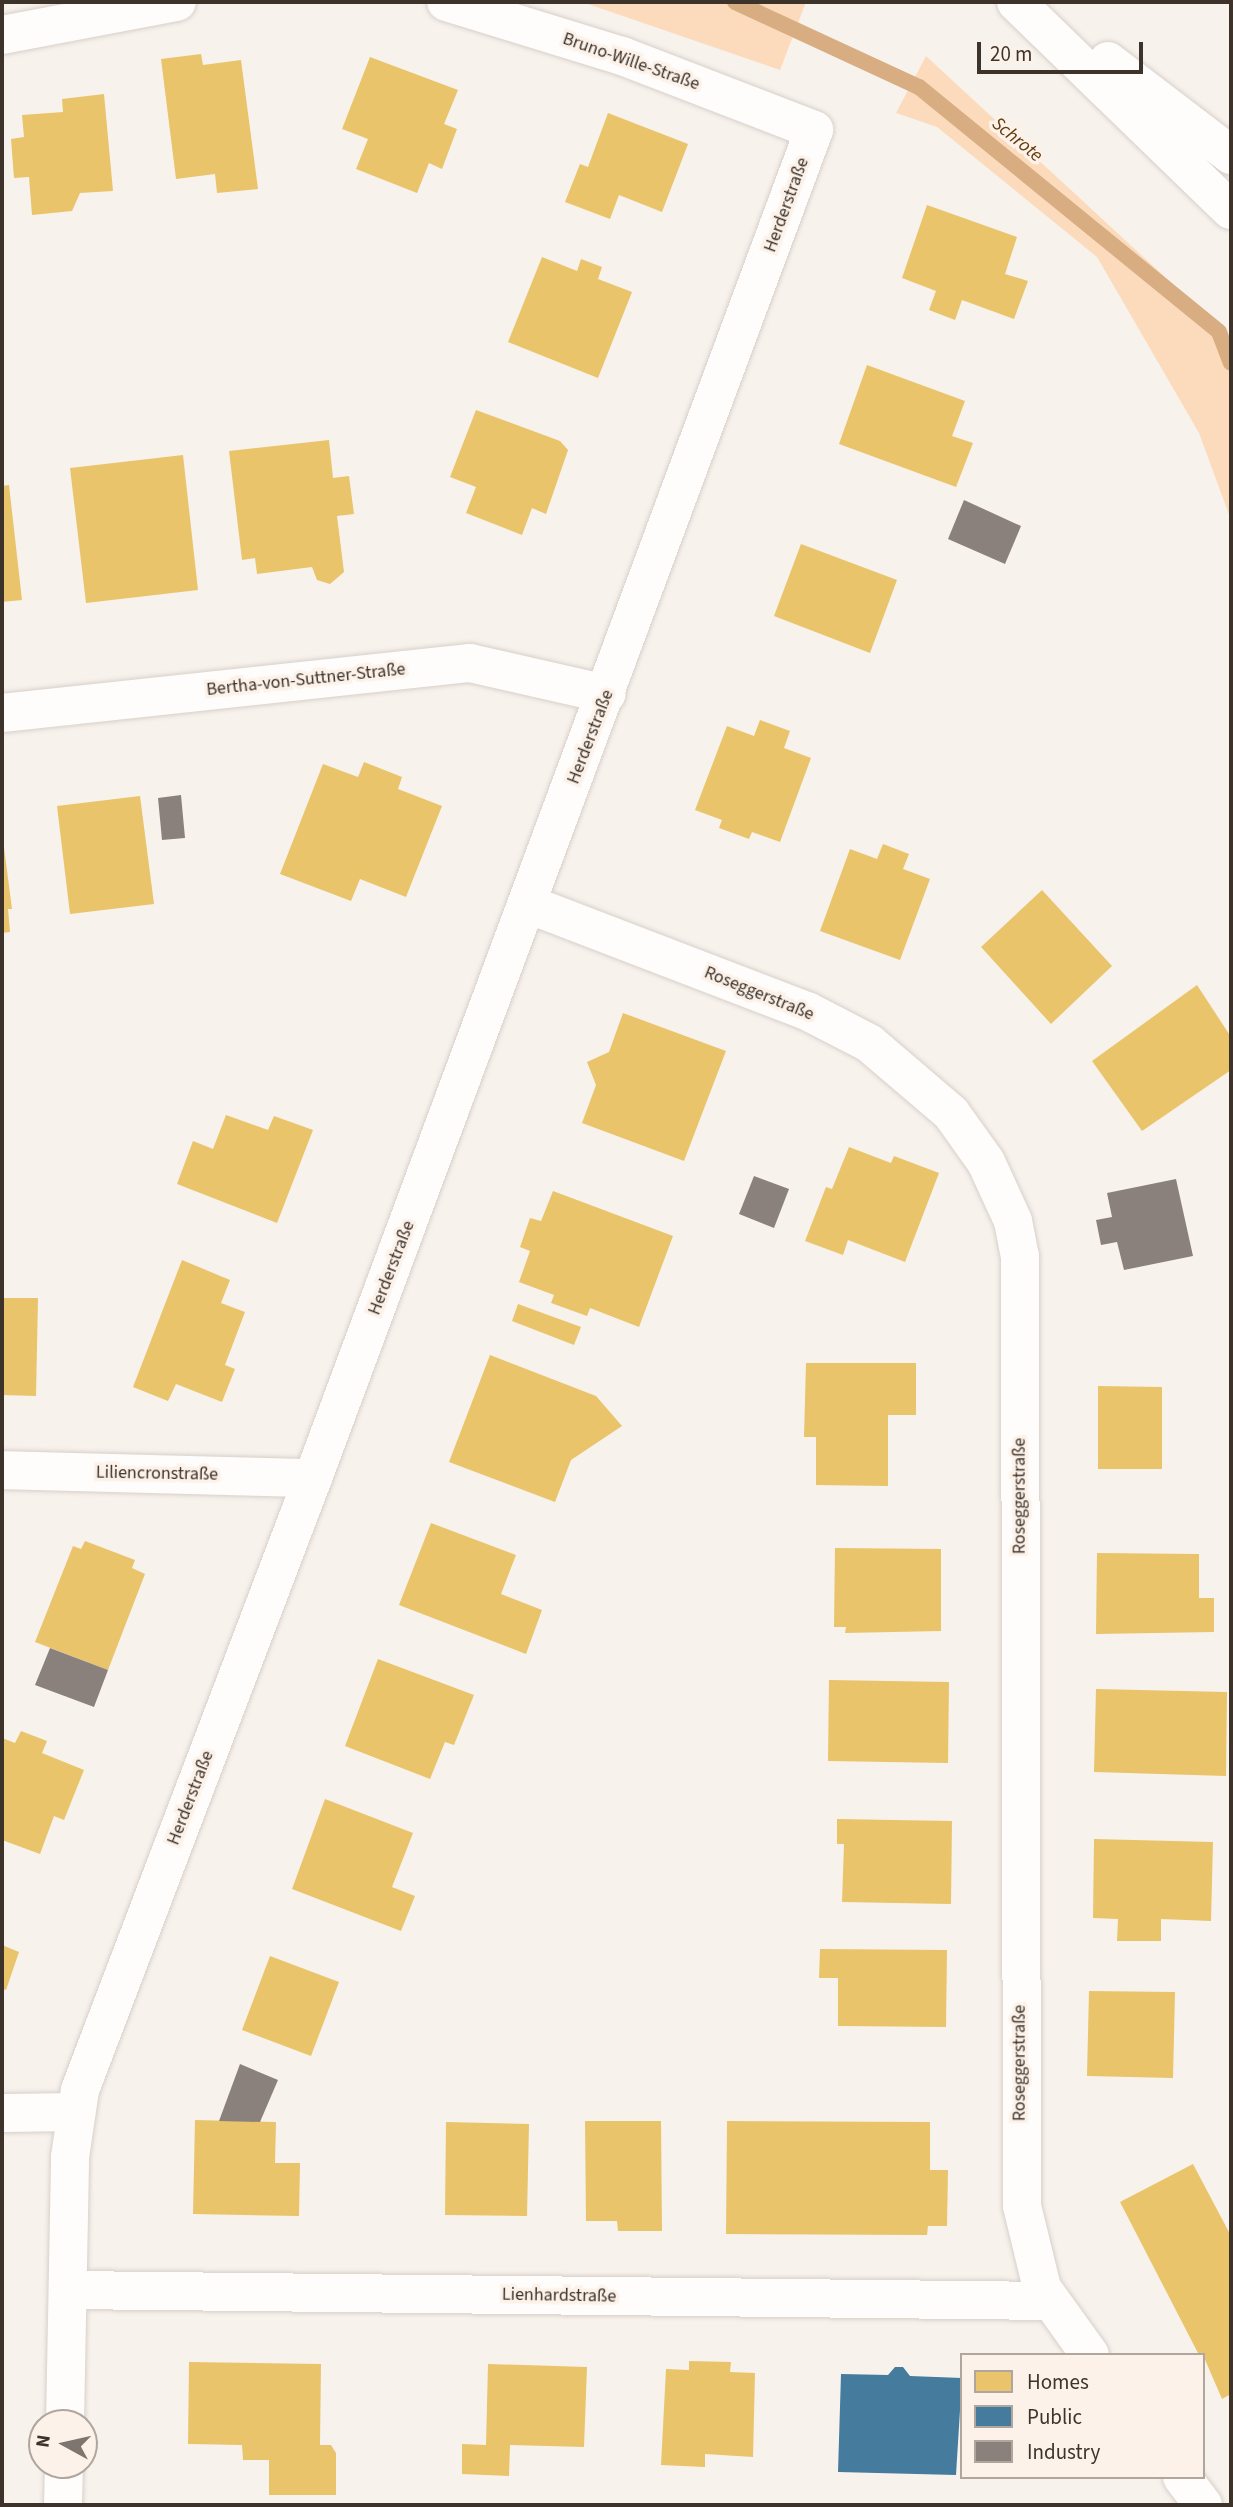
<!DOCTYPE html>
<html>
<head>
<meta charset="utf-8">
<style>
  body { margin:0 }
  #map { position:relative; width:1233px; height:2507px; overflow:hidden; background:#f8f2ed; font-family:"Source Sans 3",sans-serif }
  div>[style] { position:absolute }
  .green>* { inset:0; background:#fcdbbc }
  .homes>* { inset:0; background:#e9c46a }
  .public>* { inset:0; background:#457b9d }
  .industry>* { inset:0; background:#8a817c }
  .stream>* { height:16px; margin:-8px; padding:0 8px; transform-origin:8px; border-radius:8px; background:#d8ad82 }
  .roads { filter:drop-shadow(0 0 2px #d7d0c9) drop-shadow(0 0 2px #d7d0c9) }
  .street>* { height:38px; margin:-19px; padding:0 19px; transform-origin:19px; border-radius:19px; background:#fefdfc }
  .highway>* { height:38px; margin:-19px; padding:0 19px; transform-origin:19px; border-radius:19px; background:#fefdfc }
  span { translate:-50% -50%; white-space:nowrap; text-align:center; line-height:1.15; -webkit-text-stroke:7px #fcf2e9; paint-order:stroke }
  .street-label { font-size:18px; color:#3d332a }
  .water-label { font-size:19px; color:#613a0a; font-style:italic }
  .frame { position:absolute; inset:0; border:4px solid #3d332a; pointer-events:none }
  .legend { position:absolute; left:960px; top:2353px; width:245px; height:126px; box-sizing:border-box; background:#fcf2e9; border:2px solid #b0a69d; margin:0; padding:9px 12px; list-style:none; font-size:21px; color:#3d332a }
  .legend li { display:flex; align-items:center; gap:14px; height:35px }
  .legend b { width:35px; border:2px solid #b0a69d }
  .north { position:absolute; left:28px; top:2409px; width:70px; height:70px; box-sizing:border-box; background:#fcf2e9; border:2px solid #b0a69d; border-radius:50%; rotate:278deg; font-size:19px; font-weight:700; line-height:28px; text-align:center; color:#3d332a }
  .north::after { content:''; display:block; margin:auto; width:24px; height:32px; background:#7e766e; clip-path:polygon(50% 0,100% 100%,50% 72%,0 100%) }
  .scale { position:absolute; left:977px; top:42px; width:166px; height:32px; box-sizing:border-box; border:4px solid #3d332a; border-top:0; padding-left:9px; font-size:21px; line-height:24px; white-space:nowrap; color:#3d332a; -webkit-text-stroke:5px #fcf2e9; paint-order:stroke }
</style>
</head>
<body>
<div id="map">
  <div class="green">
    <div style="clip-path:polygon(582px 2px,806px 2px,780px 70px)"></div>
    <div style="clip-path:polygon(926px 56px,1231px 338px,1231px 520px,1199px 433px,1097px 257px,937px 127px,896px 113px)"></div>
  </div>
  <div class="homes">
    <div style="clip-path:polygon(201px 54px,203px 65px,241px 60px,258px 189px,217px 193px,215px 174px,176px 179px,161px 59px)"></div>
    <div style="clip-path:polygon(370px 57px,458px 90px,444px 124px,457px 129px,442px 169px,429px 163px,417px 193px,356px 169px,368px 139px,342px 129px)"></div>
    <div style="clip-path:polygon(104px 94px,113px 191px,80px 193px,72px 211px,32px 215px,29px 177px,14px 178px,11px 139px,24px 137px,22px 115px,63px 112px,62px 99px)"></div>
    <div style="clip-path:polygon(608px 113px,688px 144px,662px 212px,619px 195px,610px 219px,565px 202px,580px 164px,588px 167px)"></div>
    <div style="clip-path:polygon(927px 205px,1017px 237px,1005px 274px,1028px 281px,1014px 319px,962px 300px,955px 320px,929px 310px,936px 291px,902px 278px)"></div>
    <div style="clip-path:polygon(542px 257px,577px 271px,581px 259px,602px 267px,598px 279px,632px 292px,598px 378px,508px 342px)"></div>
    <div style="clip-path:polygon(867px 365px,965px 401px,952px 436px,973px 443px,956px 487px,839px 444px)"></div>
    <div style="clip-path:polygon(476px 410px,560px 441px,568px 450px,546px 514px,532px 508px,522px 535px,466px 513px,476px 487px,450px 477px)"></div>
    <div style="clip-path:polygon(329px 440px,333px 478px,349px 476px,354px 514px,337px 516px,344px 572px,330px 584px,317px 580px,312px 567px,257px 574px,255px 558px,242px 560px,229px 451px)"></div>
    <div style="clip-path:polygon(183px 455px,198px 590px,86px 603px,70px 468px)"></div>
    <div style="clip-path:polygon(9px 485px,22px 600px,2px 602px,2px 486px)"></div>
    <div style="clip-path:polygon(801px 544px,897px 580px,870px 653px,774px 616px)"></div>
    <div style="clip-path:polygon(760px 720px,790px 731px,784px 748px,811px 758px,780px 842px,752px 832px,749px 839px,719px 828px,722px 820px,695px 810px,727px 726px,754px 736px)"></div>
    <div style="clip-path:polygon(364px 762px,402px 777px,398px 789px,442px 806px,406px 897px,360px 879px,351px 901px,280px 874px,323px 764px,358px 777px)"></div>
    <div style="clip-path:polygon(140px 796px,154px 904px,70px 914px,57px 806px)"></div>
    <div style="clip-path:polygon(2px 832px,12px 909px,8px 909px,10px 932px,2px 933px)"></div>
    <div style="clip-path:polygon(883px 844px,909px 854px,903px 869px,930px 879px,900px 960px,820px 931px,850px 849px,877px 859px)"></div>
    <div style="clip-path:polygon(1042px 890px,1112px 966px,1051px 1024px,981px 947px)"></div>
    <div style="clip-path:polygon(1197px 985px,1231px 1037px,1231px 1070px,1142px 1131px,1092px 1061px)"></div>
    <div style="clip-path:polygon(623px 1013px,726px 1051px,684px 1161px,582px 1123px,596px 1085px,587px 1062px,609px 1052px)"></div>
    <div style="clip-path:polygon(226px 1115px,268px 1130px,274px 1116px,313px 1130px,277px 1223px,177px 1184px,193px 1141px,213px 1149px)"></div>
    <div style="clip-path:polygon(849px 1147px,891px 1163px,894px 1156px,939px 1173px,905px 1262px,848px 1240px,843px 1255px,805px 1241px,826px 1187px,832px 1189px)"></div>
    <div style="clip-path:polygon(553px 1191px,673px 1236px,639px 1327px,590px 1308px,587px 1316px,551px 1303px,554px 1295px,519px 1282px,530px 1251px,520px 1247px,530px 1218px,541px 1221px)"></div>
    <div style="clip-path:polygon(182px 1260px,230px 1280px,221px 1303px,245px 1312px,225px 1365px,235px 1369px,222px 1402px,176px 1384px,168px 1401px,133px 1387px)"></div>
    <div style="clip-path:polygon(2px 1298px,38px 1298px,36px 1396px,2px 1395px)"></div>
    <div style="clip-path:polygon(518px 1304px,581px 1327px,574px 1345px,512px 1321px)"></div>
    <div style="clip-path:polygon(490px 1355px,596px 1396px,622px 1426px,571px 1460px,555px 1502px,449px 1462px)"></div>
    <div style="clip-path:polygon(806px 1363px,916px 1363px,916px 1415px,888px 1415px,888px 1486px,816px 1485px,816px 1437px,804px 1437px)"></div>
    <div style="clip-path:polygon(1098px 1386px,1162px 1387px,1162px 1469px,1098px 1469px)"></div>
    <div style="clip-path:polygon(431px 1523px,516px 1555px,501px 1594px,542px 1610px,526px 1654px,399px 1605px)"></div>
    <div style="clip-path:polygon(85px 1541px,135px 1560px,132px 1568px,145px 1574px,108px 1670px,35px 1642px,73px 1546px,81px 1549px)"></div>
    <div style="clip-path:polygon(835px 1548px,941px 1549px,941px 1631px,845px 1633px,846px 1627px,834px 1627px)"></div>
    <div style="clip-path:polygon(1097px 1553px,1199px 1554px,1199px 1598px,1214px 1598px,1214px 1632px,1096px 1634px)"></div>
    <div style="clip-path:polygon(378px 1659px,474px 1695px,454px 1745px,445px 1742px,430px 1779px,345px 1746px)"></div>
    <div style="clip-path:polygon(829px 1680px,949px 1682px,948px 1763px,828px 1761px)"></div>
    <div style="clip-path:polygon(1096px 1689px,1227px 1692px,1226px 1776px,1094px 1772px)"></div>
    <div style="clip-path:polygon(21px 1731px,47px 1741px,42px 1753px,84px 1770px,64px 1820px,54px 1816px,40px 1854px,2px 1840px,2px 1738px,15px 1743px)"></div>
    <div style="clip-path:polygon(325px 1799px,413px 1833px,392px 1887px,415px 1896px,401px 1931px,292px 1889px)"></div>
    <div style="clip-path:polygon(837px 1819px,952px 1821px,951px 1904px,842px 1902px,844px 1844px,837px 1844px)"></div>
    <div style="clip-path:polygon(1094px 1839px,1213px 1842px,1211px 1921px,1161px 1919px,1161px 1941px,1117px 1941px,1118px 1919px,1093px 1918px)"></div>
    <div style="clip-path:polygon(2px 1945px,19px 1952px,6px 1990px,2px 1989px)"></div>
    <div style="clip-path:polygon(820px 1949px,947px 1950px,946px 2027px,838px 2026px,838px 1978px,819px 1978px)"></div>
    <div style="clip-path:polygon(270px 1956px,339px 1982px,311px 2056px,242px 2030px)"></div>
    <div style="clip-path:polygon(1089px 1991px,1175px 1992px,1173px 2078px,1087px 2076px)"></div>
    <div style="clip-path:polygon(195px 2120px,276px 2122px,275px 2163px,300px 2163px,299px 2216px,193px 2214px)"></div>
    <div style="clip-path:polygon(585px 2121px,661px 2121px,662px 2231px,618px 2231px,617px 2221px,586px 2221px)"></div>
    <div style="clip-path:polygon(727px 2121px,930px 2122px,930px 2170px,948px 2170px,947px 2226px,928px 2226px,927px 2235px,726px 2234px)"></div>
    <div style="clip-path:polygon(446px 2122px,529px 2124px,527px 2216px,445px 2215px)"></div>
    <div style="clip-path:polygon(1193px 2164px,1231px 2236px,1231px 2394px,1222px 2399px,1203px 2355px,1199px 2355px,1120px 2202px)"></div>
    <div style="clip-path:polygon(689px 2361px,731px 2362px,730px 2372px,755px 2373px,753px 2457px,705px 2454px,705px 2467px,661px 2465px,666px 2369px,689px 2370px)"></div>
    <div style="clip-path:polygon(189px 2362px,321px 2364px,320px 2445px,331px 2445px,336px 2453px,336px 2495px,269px 2495px,269px 2460px,243px 2460px,242px 2445px,188px 2444px)"></div>
    <div style="clip-path:polygon(488px 2364px,587px 2367px,584px 2447px,510px 2445px,509px 2476px,462px 2474px,462px 2444px,486px 2445px)"></div>
  </div>
  <div class="public">
    <div style="clip-path:polygon(895px 2367px,903px 2367px,910px 2376px,962px 2378px,956px 2475px,838px 2472px,841px 2374px,888px 2375px)"></div>
  </div>
  <div class="industry">
    <div style="clip-path:polygon(964px 500px,1021px 526px,1005px 564px,948px 539px)"></div>
    <div style="clip-path:polygon(181px 795px,185px 838px,162px 840px,158px 798px)"></div>
    <div style="clip-path:polygon(754px 1176px,789px 1189px,774px 1228px,739px 1214px)"></div>
    <div style="clip-path:polygon(1176px 1179px,1193px 1256px,1124px 1270px,1117px 1242px,1101px 1245px,1096px 1220px,1112px 1217px,1107px 1193px)"></div>
    <div style="clip-path:polygon(50px 1648px,108px 1670px,94px 1707px,35px 1685px)"></div>
    <div style="clip-path:polygon(240px 2064px,278px 2080px,260px 2122px,219px 2121px)"></div>
  </div>
  <div class="stream">
    <div style="left:735px;top:2px;width:203px;rotate:24.8deg"></div>
    <div style="left:919px;top:87px;width:387px;rotate:39.2deg"></div>
    <div style="left:1219px;top:332px;width:33px;rotate:69deg"></div>
  </div>
  <div class="roads">
    <div class="street">
      <div style="left:2px;top:35px;width:178px;rotate:-10.7deg"></div>
      <div style="left:2px;top:713px;width:471px;rotate:-6.1deg"></div>
      <div style="left:470px;top:663px;width:140px;rotate:12.8deg"></div>
      <div style="left:528px;top:904px;width:299px;rotate:21deg"></div>
      <div style="left:807px;top:1011px;width:70px;rotate:27.3deg"></div>
      <div style="left:869px;top:1043px;width:108px;rotate:40.5deg"></div>
      <div style="left:951px;top:1113px;width:60px;rotate:54.5deg"></div>
      <div style="left:986px;top:1162px;width:65px;rotate:65.4deg"></div>
      <div style="left:1013px;top:1221px;width:36px;rotate:79deg"></div>
      <div style="left:1020px;top:1256px;width:950px;rotate:89.88deg"></div>
      <div style="left:1022px;top:2206px;width:84px;rotate:76.3deg"></div>
      <div style="left:1042px;top:2288px;width:82px;rotate:54.4deg"></div>
      <div style="left:2px;top:1470px;width:311px;rotate:1.5deg"></div>
      <div style="left:2px;top:2113px;width:73px;rotate:-0.8deg"></div>
      <div style="left:68px;top:2290px;width:981px;rotate:0.64deg"></div>
      <div style="left:65px;top:2423px;width:266px;rotate:-88.9deg"></div>
      <div style="left:70px;top:2157px;width:68px;rotate:-81.5deg"></div>
      <div style="left:80px;top:2090px;width:655px;rotate:-69.16deg"></div>
      <div style="left:313px;top:1478px;width:1438px;rotate:-69.61deg"></div>
      <div style="left:814px;top:130px;width:206px;rotate:-158.9deg"></div>
      <div style="left:622px;top:56px;width:184px;rotate:-162.9deg"></div>
      <div style="left:1182px;top:2477px;width:35px;rotate:53deg"></div>
      <div style="left:63px;top:2505px;width:40px;rotate:-88.6deg"></div>
    </div>
    <div class="highway">
      <div style="left:1016px;top:2px;width:299px;rotate:44.1deg"></div>
      <div style="left:1108px;top:61px;width:155px;rotate:37.4deg"></div>
    </div>
  </div>
  <div class="street-label">
    <span style="left:631px;top:62px;rotate:19deg">Bruno-Wille-Straße</span>
    <span style="left:787px;top:205px;rotate:-70deg">Herderstraße</span>
    <span style="left:306px;top:680px;rotate:-6deg">Bertha-von-Suttner-Straße</span>
    <span style="left:591px;top:737px;rotate:-69deg">Herderstraße</span>
    <span style="left:759px;top:994px;rotate:22deg">Roseggerstraße</span>
    <span style="left:392px;top:1268px;rotate:-69deg">Herderstraße</span>
    <span style="left:157px;top:1474px;rotate:1deg">Liliencronstraße</span>
    <span style="left:1020px;top:1496px;rotate:-90deg">Roseggerstraße</span>
    <span style="left:191px;top:1798px;rotate:-69deg">Herderstraße</span>
    <span style="left:1020px;top:2063px;rotate:-90deg">Roseggerstraße</span>
    <span style="left:559px;top:2296px;rotate:1deg">Lienhardstraße</span>
  </div>
  <div class="water-label">
    <span style="left:1017px;top:140px;rotate:39deg">Schrote</span>
  </div>
  <div class="frame"></div>
  <ul class="legend">
  <li><b style="height:19px;background:#e9c46a"></b>Homes</li>
  <li><b style="height:19px;background:#457b9d"></b>Public</li>
  <li><b style="height:19px;background:#8a817c"></b>Industry</li>
  </ul>
  <div class="north">N</div>
  <div class="scale">20 m</div>
</div>
</body>
</html>
